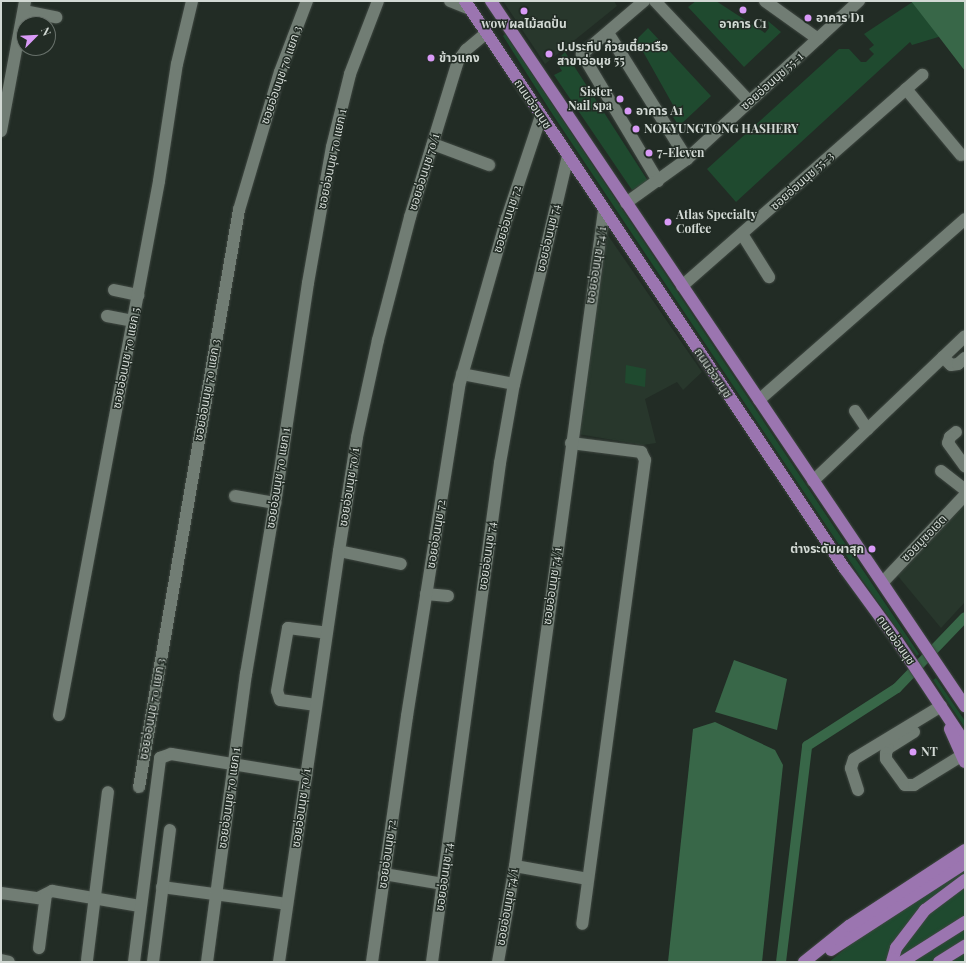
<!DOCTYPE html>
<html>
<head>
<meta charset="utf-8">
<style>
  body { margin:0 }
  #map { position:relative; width:966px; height:963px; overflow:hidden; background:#222c25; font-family:"Playfair Display","Noto Sans Thai",serif }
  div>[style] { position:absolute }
  .built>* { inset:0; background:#28372c }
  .green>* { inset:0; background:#1f4a2f }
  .water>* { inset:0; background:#386748 }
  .canal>* { height:10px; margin:-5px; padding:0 5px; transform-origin:5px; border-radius:5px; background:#386748 }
  .roads { filter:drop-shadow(0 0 1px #3f4741) drop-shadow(0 0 1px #3f4741) }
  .minor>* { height:12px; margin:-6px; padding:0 6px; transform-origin:6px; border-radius:6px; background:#717d74 }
  .major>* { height:12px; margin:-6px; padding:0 6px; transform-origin:6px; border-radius:6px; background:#9b75b0 }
  .dots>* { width:11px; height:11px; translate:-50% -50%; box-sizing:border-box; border:2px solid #222c25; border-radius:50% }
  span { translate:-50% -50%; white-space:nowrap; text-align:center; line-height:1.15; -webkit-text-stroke:3px #222c25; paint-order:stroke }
  .poi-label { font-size:12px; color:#d2d9d4; font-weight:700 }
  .left { translate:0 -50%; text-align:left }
  .right { translate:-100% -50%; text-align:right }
  .street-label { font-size:12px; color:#d2d9d4 }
  .frame { position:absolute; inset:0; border:2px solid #d2d9d4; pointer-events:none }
  .north { position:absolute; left:16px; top:16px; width:40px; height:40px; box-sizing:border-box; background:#222c25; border:1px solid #68716b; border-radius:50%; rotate:66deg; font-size:11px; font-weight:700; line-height:16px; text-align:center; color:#d2d9d4 }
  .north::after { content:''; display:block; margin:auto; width:14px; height:18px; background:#d99af7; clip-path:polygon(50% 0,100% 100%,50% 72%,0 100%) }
</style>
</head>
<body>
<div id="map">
  <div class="built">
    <div style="clip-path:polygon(503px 1px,614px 1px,617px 6px,545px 64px)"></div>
    <div style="clip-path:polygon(607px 234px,702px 372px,683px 390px,677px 382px,645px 399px,656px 443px,643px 445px,578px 434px)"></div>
    <div style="clip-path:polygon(965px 504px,965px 602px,941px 628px,897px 575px)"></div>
  </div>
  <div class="green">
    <div style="clip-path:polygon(696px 1px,716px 1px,765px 33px,769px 28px,768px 21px,781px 32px,744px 67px,688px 7px)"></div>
    <div style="clip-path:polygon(914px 1px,945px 35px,912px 45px,910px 42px,736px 202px,707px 169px,839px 49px,849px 49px,861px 62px,866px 62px,874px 54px,869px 49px,874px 45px,864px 34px)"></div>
    <div style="clip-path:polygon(648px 28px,711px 96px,679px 126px,673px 117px,678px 114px,641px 48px,639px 49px,635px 41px)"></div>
    <div style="clip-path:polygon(505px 34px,919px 654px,917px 656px,863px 581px,553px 115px,503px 36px)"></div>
    <div style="clip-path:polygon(565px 52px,648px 181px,632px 190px,554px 75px,562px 71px,556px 61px)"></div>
    <div style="clip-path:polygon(626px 365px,646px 369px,645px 387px,625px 383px)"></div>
    <div style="clip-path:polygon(936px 678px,965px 721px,965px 728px,933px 680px)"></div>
    <div style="clip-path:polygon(965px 847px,965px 962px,829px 962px,856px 940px)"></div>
  </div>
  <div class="water">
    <div style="clip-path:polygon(911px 1px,965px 1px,965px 71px,939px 37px)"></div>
    <div style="clip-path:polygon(734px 660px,787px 679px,777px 730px,715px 712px)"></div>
    <div style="clip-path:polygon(715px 722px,775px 750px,783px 765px,762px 962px,668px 962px,693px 729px)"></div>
  </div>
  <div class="canal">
    <div style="left:781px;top:962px;width:218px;rotate:-83.1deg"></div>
    <div style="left:807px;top:746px;width:107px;rotate:-32.8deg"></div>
    <div style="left:897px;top:688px;width:98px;rotate:-46.2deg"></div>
  </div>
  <div class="roads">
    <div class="minor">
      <div style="left:450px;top:1px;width:22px;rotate:22deg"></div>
      <div style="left:644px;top:1px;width:82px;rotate:139.5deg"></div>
      <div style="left:582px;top:54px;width:148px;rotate:59.1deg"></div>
      <div style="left:655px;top:1px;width:137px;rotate:46.8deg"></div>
      <div style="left:765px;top:1px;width:65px;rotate:35.6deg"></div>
      <div style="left:24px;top:11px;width:33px;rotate:11deg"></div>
      <div style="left:608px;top:33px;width:149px;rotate:57.9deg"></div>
      <div style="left:906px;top:89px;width:86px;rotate:50.2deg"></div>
      <div style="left:1px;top:131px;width:132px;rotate:-79.5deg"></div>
      <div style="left:433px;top:144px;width:60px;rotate:20.6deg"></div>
      <div style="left:626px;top:203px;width:75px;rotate:-35.8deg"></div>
      <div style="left:687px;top:159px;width:234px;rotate:-42.6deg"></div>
      <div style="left:742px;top:234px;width:51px;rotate:57.9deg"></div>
      <div style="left:682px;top:286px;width:320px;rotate:-41.3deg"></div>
      <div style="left:114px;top:290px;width:25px;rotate:12deg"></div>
      <div style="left:107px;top:316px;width:26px;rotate:11deg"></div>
      <div style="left:943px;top:357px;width:11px;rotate:45deg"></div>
      <div style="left:951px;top:365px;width:7px;rotate:-8deg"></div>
      <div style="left:958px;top:364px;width:9px;rotate:-41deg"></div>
      <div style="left:462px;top:374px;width:53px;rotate:10.9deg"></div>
      <div style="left:759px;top:400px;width:274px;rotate:-41.3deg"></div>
      <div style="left:855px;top:411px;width:22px;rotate:56deg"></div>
      <div style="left:956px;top:432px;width:8px;rotate:140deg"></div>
      <div style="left:950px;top:437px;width:6px;rotate:108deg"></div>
      <div style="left:948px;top:443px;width:29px;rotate:54deg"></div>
      <div style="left:571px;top:443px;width:71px;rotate:7.3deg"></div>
      <div style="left:641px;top:452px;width:9px;rotate:63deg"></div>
      <div style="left:645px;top:460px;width:468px;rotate:97.7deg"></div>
      <div style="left:941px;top:471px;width:31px;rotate:38deg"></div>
      <div style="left:813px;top:481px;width:210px;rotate:-43.6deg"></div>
      <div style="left:235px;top:496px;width:41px;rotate:9.9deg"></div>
      <div style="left:339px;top:551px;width:63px;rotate:11.8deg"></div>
      <div style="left:883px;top:582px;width:120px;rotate:-46.7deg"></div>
      <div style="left:426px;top:594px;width:22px;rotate:5deg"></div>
      <div style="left:316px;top:705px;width:36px;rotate:-172deg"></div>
      <div style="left:280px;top:700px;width:9px;rotate:-108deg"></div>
      <div style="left:277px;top:691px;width:64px;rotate:-80.1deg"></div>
      <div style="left:288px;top:628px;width:39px;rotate:7deg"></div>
      <div style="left:59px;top:715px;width:543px;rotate:-79.39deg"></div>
      <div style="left:159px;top:181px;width:118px;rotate:-81.3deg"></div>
      <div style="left:177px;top:64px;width:65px;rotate:-76.6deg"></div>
      <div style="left:914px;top:732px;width:31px;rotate:148deg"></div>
      <div style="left:888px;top:748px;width:5px;rotate:112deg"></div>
      <div style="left:886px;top:753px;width:6px;rotate:90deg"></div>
      <div style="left:886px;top:759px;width:32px;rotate:54deg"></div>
      <div style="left:905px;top:785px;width:9px"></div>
      <div style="left:914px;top:785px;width:55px;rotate:-31.7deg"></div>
      <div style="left:139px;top:787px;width:586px;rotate:-80.17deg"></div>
      <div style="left:239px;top:210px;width:144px;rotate:-73.5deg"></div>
      <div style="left:280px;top:72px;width:76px;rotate:-69.2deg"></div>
      <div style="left:858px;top:790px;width:23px;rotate:-108deg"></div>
      <div style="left:851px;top:768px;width:9px;rotate:-72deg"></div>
      <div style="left:854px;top:759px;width:102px;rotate:-31.3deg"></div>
      <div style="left:515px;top:866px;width:74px;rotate:10.1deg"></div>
      <div style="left:384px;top:874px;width:60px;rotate:9.6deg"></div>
      <div style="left:162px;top:887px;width:126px;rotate:7.7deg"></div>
      <div style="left:1px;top:893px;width:37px;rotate:8deg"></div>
      <div style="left:38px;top:898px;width:16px;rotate:-27deg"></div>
      <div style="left:52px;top:891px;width:89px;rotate:9.7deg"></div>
      <div style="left:39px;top:948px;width:54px;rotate:-82.6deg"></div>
      <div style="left:1px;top:960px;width:8px;rotate:14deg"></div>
      <div style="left:87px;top:960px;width:169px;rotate:-82.9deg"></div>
      <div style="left:134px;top:962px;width:206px;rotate:-82.7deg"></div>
      <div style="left:160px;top:758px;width:12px;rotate:-20deg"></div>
      <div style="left:171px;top:754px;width:137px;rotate:9.3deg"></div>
      <div style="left:153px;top:962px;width:133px;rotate:-82.7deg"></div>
      <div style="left:207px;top:962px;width:291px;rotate:-82.3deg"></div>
      <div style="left:246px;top:674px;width:180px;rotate:-80.4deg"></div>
      <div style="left:276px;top:497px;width:216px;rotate:-81.5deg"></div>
      <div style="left:308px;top:283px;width:138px;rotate:-80deg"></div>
      <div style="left:332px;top:147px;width:75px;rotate:-76.1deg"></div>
      <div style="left:350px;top:74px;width:78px;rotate:-69deg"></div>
      <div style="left:279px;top:962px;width:415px;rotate:-81.7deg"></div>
      <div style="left:339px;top:551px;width:115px;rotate:-81deg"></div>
      <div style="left:357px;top:437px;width:99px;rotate:-77.8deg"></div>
      <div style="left:378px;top:340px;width:127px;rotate:-75.4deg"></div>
      <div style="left:410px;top:217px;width:163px;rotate:-72.9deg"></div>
      <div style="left:458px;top:61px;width:14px;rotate:-54deg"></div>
      <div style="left:466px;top:50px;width:26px;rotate:-40deg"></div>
      <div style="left:372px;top:962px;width:248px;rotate:-81.9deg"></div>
      <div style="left:407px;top:716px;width:334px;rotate:-81deg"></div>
      <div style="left:459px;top:386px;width:175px;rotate:-74.1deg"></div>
      <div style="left:507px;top:218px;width:108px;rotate:-71.6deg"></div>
      <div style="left:432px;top:962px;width:504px;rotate:-82.24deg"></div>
      <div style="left:500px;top:463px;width:80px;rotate:-80deg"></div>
      <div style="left:514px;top:384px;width:235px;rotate:-76.7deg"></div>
      <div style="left:498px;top:962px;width:97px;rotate:-80deg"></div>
      <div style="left:515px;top:866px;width:662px;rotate:-82.27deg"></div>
    </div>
    <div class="major">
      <div style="left:465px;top:1px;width:683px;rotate:56.22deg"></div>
      <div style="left:845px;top:569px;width:87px;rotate:53.9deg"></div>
      <div style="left:896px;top:639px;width:125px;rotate:56.4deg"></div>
      <div style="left:491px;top:1px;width:850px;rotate:56.09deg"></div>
      <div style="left:950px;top:729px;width:36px;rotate:66deg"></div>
      <div style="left:831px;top:950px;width:160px;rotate:-33deg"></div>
      <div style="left:804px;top:962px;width:58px;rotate:-38.7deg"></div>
      <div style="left:849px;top:926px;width:139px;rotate:-33.2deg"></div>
      <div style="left:892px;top:962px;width:15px;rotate:-74deg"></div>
      <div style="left:896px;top:948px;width:48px;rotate:-52.7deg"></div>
      <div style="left:925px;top:910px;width:50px;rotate:-36.9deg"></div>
      <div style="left:902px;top:962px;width:75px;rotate:-32.4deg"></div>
      <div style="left:939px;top:962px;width:31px;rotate:-32deg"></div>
    </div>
  </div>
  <div class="dots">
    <div style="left:743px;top:10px;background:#d99af7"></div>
    <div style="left:524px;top:11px;background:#d99af7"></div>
    <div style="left:808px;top:18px;background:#d99af7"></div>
    <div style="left:549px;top:54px;background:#d99af7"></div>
    <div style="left:431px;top:58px;background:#d99af7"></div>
    <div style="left:620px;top:99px;background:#d99af7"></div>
    <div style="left:628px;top:111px;background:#d99af7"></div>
    <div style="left:636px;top:129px;background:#d99af7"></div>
    <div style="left:649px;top:153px;background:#d99af7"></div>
    <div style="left:668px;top:222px;background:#d99af7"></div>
    <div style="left:872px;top:549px;background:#d99af7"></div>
    <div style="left:913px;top:752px;background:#d99af7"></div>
  </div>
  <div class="poi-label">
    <span class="left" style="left:816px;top:18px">อาคาร D1</span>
    <span style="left:524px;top:24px">wow ผลไม้สดปั่น</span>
    <span style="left:743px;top:24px">อาคาร C1</span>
    <span class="left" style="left:557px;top:54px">ป.ประทีป ก๋วยเตี๋ยวเรือ<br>สาขาอ่อนุช 55</span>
    <span class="left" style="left:439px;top:58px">ข้าวแกง</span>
    <span class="right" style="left:612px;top:99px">Sister<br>Nail spa</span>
    <span class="left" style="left:636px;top:111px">อาคาร A1</span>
    <span class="left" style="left:644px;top:129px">NOKYUNGTONG HASHERY</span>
    <span class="left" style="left:657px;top:153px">7-Eleven</span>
    <span class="left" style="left:676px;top:222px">Atlas Specialty<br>Coffee</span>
    <span class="right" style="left:864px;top:549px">ต่างระดับผาสุก</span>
    <span class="left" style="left:921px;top:752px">NT</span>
  </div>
  <div class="street-label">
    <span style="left:281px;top:75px;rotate:-71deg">ซอยอ่อนนุช 70 แยก 3</span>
    <span style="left:772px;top:81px;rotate:-42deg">ซอยอ่อนนุช 55-1</span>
    <span style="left:533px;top:104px;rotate:56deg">ถนนอ่อนนุช</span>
    <span style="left:332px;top:159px;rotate:-78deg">ซอยอ่อนนุช 70 แยก 1</span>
    <span style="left:424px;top:172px;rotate:-73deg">ซอยอ่อนนุช 70/1</span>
    <span style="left:802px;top:181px;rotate:-42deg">ซอยอ่อนนุช 55-3</span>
    <span style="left:507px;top:219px;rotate:-73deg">ซอยอ่อนนุช 72</span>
    <span style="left:548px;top:238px;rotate:-77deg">ซอยอ่อนนุช 74</span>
    <span style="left:596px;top:265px;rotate:-81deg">ซอยอ่อนนุช 74/1</span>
    <span style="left:126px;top:358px;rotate:-79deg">ซอยอ่อนนุช 70 แยก 5</span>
    <span style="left:713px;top:373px;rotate:56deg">ถนนอ่อนนุช</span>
    <span style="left:207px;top:390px;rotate:-80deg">ซอยอ่อนนุช 70 แยก 3</span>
    <span style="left:278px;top:478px;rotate:-81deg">ซอยอ่อนนุช 70 แยก 1</span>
    <span style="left:349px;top:487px;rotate:-81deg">ซอยอ่อนนุช 70/1</span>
    <span style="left:436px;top:534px;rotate:-81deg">ซอยอ่อนนุช 72</span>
    <span style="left:924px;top:538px;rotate:-46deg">ซอยมูซอเฮต</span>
    <span style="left:487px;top:556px;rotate:-82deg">ซอยอ่อนนุช 74</span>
    <span style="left:552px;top:586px;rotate:-82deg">ซอยอ่อนนุช 74/1</span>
    <span style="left:896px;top:640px;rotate:55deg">ถนนอ่อนนุช</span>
    <span style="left:152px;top:709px;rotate:-80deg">ซอยอ่อนนุช 70 แยก 3</span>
    <span style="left:229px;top:798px;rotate:-82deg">ซอยอ่อนนุช 70 แยก 1</span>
    <span style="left:301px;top:808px;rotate:-82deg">ซอยอ่อนนุช 70/1</span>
    <span style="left:387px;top:854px;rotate:-82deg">ซอยอ่อนนุช 72</span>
    <span style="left:444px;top:877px;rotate:-82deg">ซอยอ่อนนุช 74</span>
    <span style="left:507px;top:907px;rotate:-80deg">ซอยอ่อนนุช 74/1</span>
  </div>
  <div class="frame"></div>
  <div class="north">N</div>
</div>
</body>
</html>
